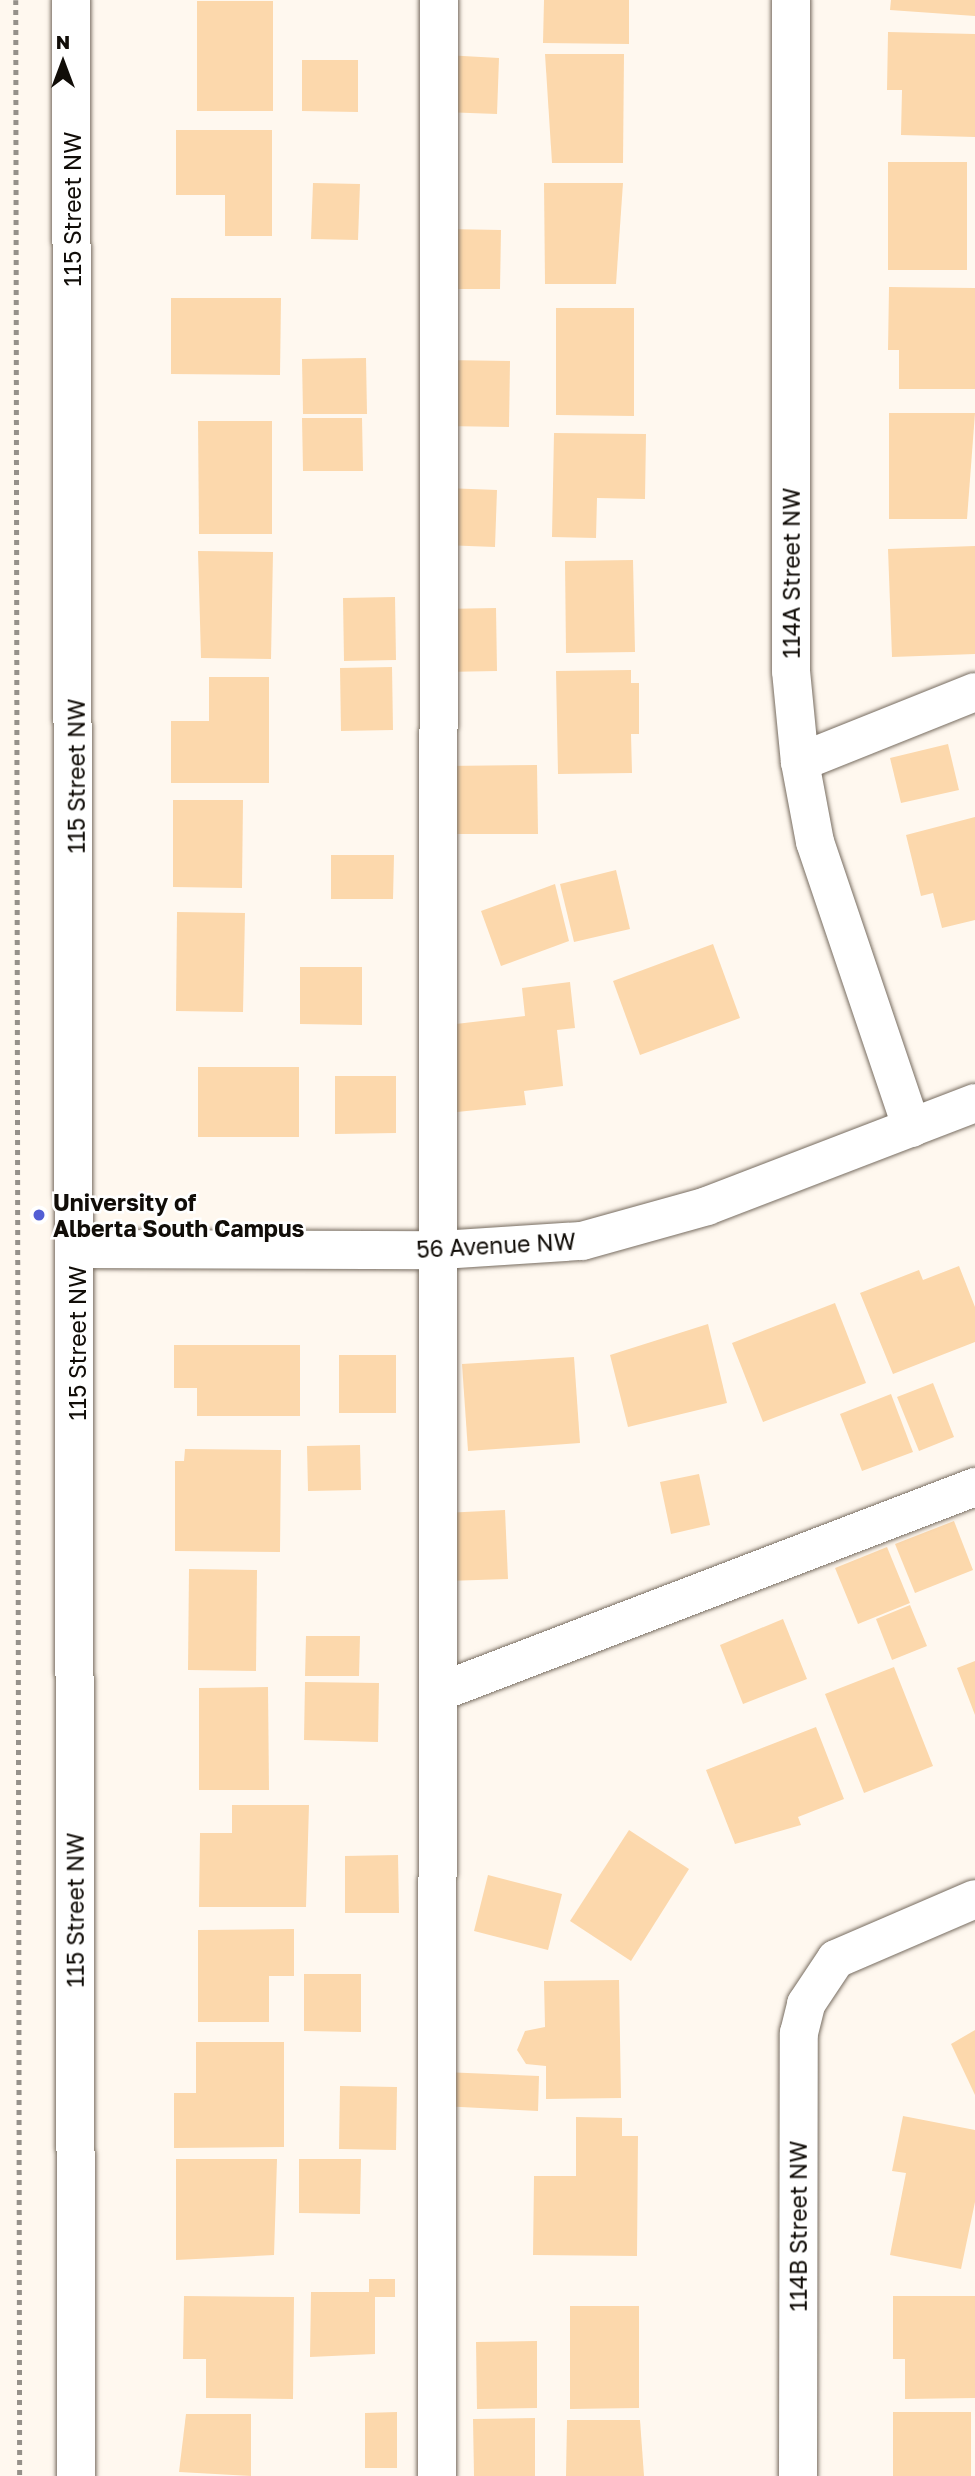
<!DOCTYPE html>
<html>
<head>
<meta charset="utf-8">
<style>
  body { margin:0 }
  #map { position:relative; width:975px; height:2476px; overflow:hidden; background:#fff8ef; font-family:"Golos Text",sans-serif }
  div>[style] { position:absolute }
  .building>* { inset:0; background:#fcd8ac }
  .path>* { height:4.5px; margin-top:-2.25px; transform-origin:0; background:repeating-linear-gradient(90deg,#96918a 0 5px,transparent 0 10px) }
  .roads { filter:drop-shadow(0 0 2px #786d61) drop-shadow(0 0 2px #786d61) }
  .minor>* { height:38px; margin:-19px; padding:0 19px; transform-origin:19px; border-radius:19px; background:#fff }
  .dots>* { width:19px; height:19px; translate:-50% -50%; box-sizing:border-box; border:4px solid #fff; border-radius:50% }
  span { translate:-50% -50%; white-space:nowrap; text-align:center; line-height:1.15; -webkit-text-stroke:5px #fff; paint-order:stroke }
  .street-label { font-size:23px; color:#110d08 }
  .poi-label { font-size:23px; color:#110d08; font-weight:700 }
  .left { translate:0 -50%; text-align:left }
  .north { position:absolute; left:28px; top:28px; width:70px; height:70px; -webkit-text-stroke:5px #fff; paint-order:stroke; rotate:0deg; font-size:19px; font-weight:700; line-height:28px; text-align:center; color:#110d08 }
  .north::after { content:''; display:block; margin:auto; width:24px; height:32px; background:#110d08; clip-path:polygon(50% 0,100% 100%,50% 72%,0 100%) }
</style>
</head>
<body>
<div id="map">
  <div class="building">
    <div style="clip-path:polygon(544px 0,629px 0,629px 44px,543px 43px)"></div>
    <div style="clip-path:polygon(891px 0,975px 0,975px 16px,890px 10px)"></div>
    <div style="clip-path:polygon(197px 1px,273px 1px,273px 111px,197px 111px)"></div>
    <div style="clip-path:polygon(888px 32px,975px 34px,975px 137px,901px 135px,902px 90px,887px 90px)"></div>
    <div style="clip-path:polygon(545px 54px,624px 54px,623px 163px,552px 163px)"></div>
    <div style="clip-path:polygon(445px 55px,499px 58px,497px 114px,443px 112px)"></div>
    <div style="clip-path:polygon(302px 60px,358px 60px,358px 112px,302px 111px)"></div>
    <div style="clip-path:polygon(176px 130px,272px 130px,272px 236px,225px 236px,225px 195px,176px 195px)"></div>
    <div style="clip-path:polygon(888px 162px,967px 162px,967px 270px,888px 270px)"></div>
    <div style="clip-path:polygon(313px 183px,360px 184px,358px 240px,311px 239px)"></div>
    <div style="clip-path:polygon(544px 183px,623px 183px,616px 284px,545px 284px)"></div>
    <div style="clip-path:polygon(446px 229px,501px 230px,500px 289px,445px 289px)"></div>
    <div style="clip-path:polygon(889px 287px,975px 288px,975px 389px,899px 389px,899px 350px,888px 350px)"></div>
    <div style="clip-path:polygon(171px 298px,281px 298px,280px 375px,171px 374px)"></div>
    <div style="clip-path:polygon(556px 308px,634px 308px,634px 416px,556px 415px)"></div>
    <div style="clip-path:polygon(366px 358px,367px 414px,303px 414px,302px 359px)"></div>
    <div style="clip-path:polygon(444px 360px,510px 361px,509px 427px,443px 426px)"></div>
    <div style="clip-path:polygon(889px 413px,975px 413px,967px 519px,889px 519px)"></div>
    <div style="clip-path:polygon(302px 418px,362px 418px,363px 471px,303px 471px)"></div>
    <div style="clip-path:polygon(198px 421px,272px 421px,272px 534px,199px 534px)"></div>
    <div style="clip-path:polygon(554px 433px,646px 434px,645px 499px,597px 498px,596px 538px,552px 537px)"></div>
    <div style="clip-path:polygon(445px 488px,497px 490px,495px 547px,443px 545px)"></div>
    <div style="clip-path:polygon(975px 546px,975px 654px,892px 657px,888px 549px)"></div>
    <div style="clip-path:polygon(198px 551px,273px 552px,271px 659px,201px 658px)"></div>
    <div style="clip-path:polygon(633px 560px,635px 652px,566px 653px,565px 561px)"></div>
    <div style="clip-path:polygon(395px 597px,396px 660px,344px 661px,343px 598px)"></div>
    <div style="clip-path:polygon(496px 608px,497px 671px,444px 672px,443px 609px)"></div>
    <div style="clip-path:polygon(392px 667px,393px 730px,341px 731px,340px 668px)"></div>
    <div style="clip-path:polygon(631px 670px,631px 683px,639px 683px,639px 734px,631px 734px,632px 773px,558px 774px,556px 671px)"></div>
    <div style="clip-path:polygon(209px 677px,269px 677px,269px 783px,171px 783px,171px 721px,209px 721px)"></div>
    <div style="clip-path:polygon(948px 744px,959px 790px,901px 803px,890px 758px)"></div>
    <div style="clip-path:polygon(537px 765px,538px 834px,446px 834px,445px 766px)"></div>
    <div style="clip-path:polygon(173px 800px,243px 800px,242px 888px,173px 887px)"></div>
    <div style="clip-path:polygon(975px 817px,975px 920px,942px 928px,933px 893px,921px 896px,906px 835px)"></div>
    <div style="clip-path:polygon(331px 855px,394px 855px,393px 899px,331px 899px)"></div>
    <div style="clip-path:polygon(616px 870px,630px 929px,574px 942px,560px 884px)"></div>
    <div style="clip-path:polygon(555px 884px,569px 941px,501px 966px,481px 911px)"></div>
    <div style="clip-path:polygon(177px 912px,245px 913px,243px 1012px,176px 1011px)"></div>
    <div style="clip-path:polygon(713px 944px,740px 1018px,640px 1055px,613px 981px)"></div>
    <div style="clip-path:polygon(300px 967px,362px 967px,362px 1025px,300px 1024px)"></div>
    <div style="clip-path:polygon(570px 982px,575px 1028px,557px 1030px,563px 1086px,524px 1091px,526px 1105px,457px 1112px,447px 1025px,525px 1016px,522px 988px)"></div>
    <div style="clip-path:polygon(198px 1067px,299px 1067px,299px 1137px,198px 1137px)"></div>
    <div style="clip-path:polygon(335px 1076px,396px 1076px,396px 1133px,335px 1134px)"></div>
    <div style="clip-path:polygon(959px 1266px,975px 1307px,975px 1342px,893px 1374px,860px 1293px,919px 1270px,923px 1280px)"></div>
    <div style="clip-path:polygon(835px 1303px,866px 1383px,763px 1422px,732px 1343px)"></div>
    <div style="clip-path:polygon(708px 1324px,727px 1403px,628px 1427px,610px 1355px)"></div>
    <div style="clip-path:polygon(174px 1345px,300px 1345px,300px 1416px,197px 1416px,197px 1388px,174px 1388px)"></div>
    <div style="clip-path:polygon(339px 1355px,396px 1355px,396px 1413px,339px 1413px)"></div>
    <div style="clip-path:polygon(574px 1357px,580px 1443px,468px 1451px,462px 1364px)"></div>
    <div style="clip-path:polygon(933px 1383px,954px 1437px,919px 1451px,897px 1397px)"></div>
    <div style="clip-path:polygon(891px 1394px,913px 1452px,862px 1471px,840px 1414px)"></div>
    <div style="clip-path:polygon(360px 1445px,361px 1490px,308px 1491px,307px 1446px)"></div>
    <div style="clip-path:polygon(185px 1449px,281px 1450px,280px 1552px,175px 1551px,175px 1461px,184px 1461px)"></div>
    <div style="clip-path:polygon(699px 1474px,710px 1525px,671px 1534px,660px 1482px)"></div>
    <div style="clip-path:polygon(505px 1510px,508px 1579px,447px 1581px,444px 1513px)"></div>
    <div style="clip-path:polygon(954px 1521px,973px 1570px,915px 1593px,895px 1544px)"></div>
    <div style="clip-path:polygon(887px 1547px,910px 1603px,858px 1624px,835px 1568px)"></div>
    <div style="clip-path:polygon(189px 1569px,257px 1570px,256px 1671px,188px 1670px)"></div>
    <div style="clip-path:polygon(910px 1605px,927px 1646px,892px 1660px,876px 1619px)"></div>
    <div style="clip-path:polygon(783px 1619px,807px 1679px,743px 1704px,720px 1645px)"></div>
    <div style="clip-path:polygon(306px 1636px,360px 1636px,359px 1676px,305px 1676px)"></div>
    <div style="clip-path:polygon(975px 1661px,975px 1715px,957px 1668px)"></div>
    <div style="clip-path:polygon(894px 1667px,933px 1766px,864px 1793px,825px 1694px)"></div>
    <div style="clip-path:polygon(305px 1682px,379px 1683px,378px 1742px,304px 1740px)"></div>
    <div style="clip-path:polygon(268px 1687px,269px 1790px,199px 1790px,199px 1688px)"></div>
    <div style="clip-path:polygon(816px 1727px,844px 1799px,798px 1817px,801px 1825px,735px 1844px,706px 1770px)"></div>
    <div style="clip-path:polygon(232px 1805px,309px 1805px,306px 1907px,199px 1907px,200px 1833px,232px 1833px)"></div>
    <div style="clip-path:polygon(629px 1830px,689px 1869px,631px 1961px,570px 1921px)"></div>
    <div style="clip-path:polygon(398px 1855px,399px 1913px,345px 1913px,345px 1856px)"></div>
    <div style="clip-path:polygon(488px 1875px,562px 1894px,548px 1950px,474px 1931px)"></div>
    <div style="clip-path:polygon(294px 1929px,294px 1976px,269px 1976px,269px 2022px,198px 2022px,198px 1930px)"></div>
    <div style="clip-path:polygon(304px 1974px,361px 1974px,361px 2032px,304px 2031px)"></div>
    <div style="clip-path:polygon(619px 1980px,621px 2098px,546px 2099px,546px 2066px,526px 2064px,517px 2050px,525px 2031px,545px 2027px,544px 1981px)"></div>
    <div style="clip-path:polygon(975px 2030px,975px 2095px,951px 2044px)"></div>
    <div style="clip-path:polygon(196px 2042px,284px 2042px,284px 2147px,174px 2148px,174px 2093px,196px 2093px)"></div>
    <div style="clip-path:polygon(443px 2072px,539px 2076px,538px 2111px,441px 2106px)"></div>
    <div style="clip-path:polygon(340px 2086px,397px 2087px,396px 2150px,339px 2149px)"></div>
    <div style="clip-path:polygon(903px 2116px,975px 2130px,975px 2202px,961px 2269px,890px 2255px,906px 2173px,892px 2171px)"></div>
    <div style="clip-path:polygon(576px 2117px,622px 2118px,622px 2136px,638px 2136px,637px 2256px,533px 2255px,534px 2176px,576px 2176px)"></div>
    <div style="clip-path:polygon(176px 2159px,277px 2159px,274px 2255px,176px 2260px)"></div>
    <div style="clip-path:polygon(299px 2159px,361px 2159px,360px 2214px,299px 2213px)"></div>
    <div style="clip-path:polygon(369px 2279px,395px 2279px,395px 2297px,375px 2297px,375px 2354px,310px 2357px,311px 2292px,369px 2292px)"></div>
    <div style="clip-path:polygon(184px 2296px,294px 2297px,293px 2399px,206px 2398px,206px 2359px,183px 2359px)"></div>
    <div style="clip-path:polygon(893px 2296px,975px 2296px,975px 2398px,905px 2399px,905px 2359px,893px 2359px)"></div>
    <div style="clip-path:polygon(570px 2306px,639px 2306px,639px 2408px,570px 2409px)"></div>
    <div style="clip-path:polygon(537px 2341px,537px 2408px,477px 2409px,476px 2342px)"></div>
    <div style="clip-path:polygon(397px 2412px,397px 2468px,365px 2468px,365px 2413px)"></div>
    <div style="clip-path:polygon(893px 2412px,971px 2412px,971px 2476px,893px 2476px)"></div>
    <div style="clip-path:polygon(186px 2414px,251px 2414px,251px 2476px,179px 2472px)"></div>
    <div style="clip-path:polygon(535px 2418px,535px 2476px,474px 2476px,473px 2419px)"></div>
    <div style="clip-path:polygon(567px 2420px,640px 2420px,644px 2476px,566px 2476px)"></div>
  </div>
  <div class="path">
    <div style="left:16px;top:0;width:2476px;rotate:89.91deg"></div>
  </div>
  <div class="roads">
    <div class="minor">
      <div style="left:71px;top:0;width:2476px;rotate:89.88deg"></div>
      <div style="left:791px;top:0;width:671px;rotate:90deg"></div>
      <div style="left:791px;top:671px;width:91px;rotate:84.4deg"></div>
      <div style="left:800px;top:762px;width:81px;rotate:79.4deg"></div>
      <div style="left:815px;top:842px;width:302px;rotate:71.3deg"></div>
      <div style="left:800px;top:762px;width:188px;rotate:-21.8deg"></div>
      <div style="left:78px;top:1249px;width:363px;rotate:0.2deg"></div>
      <div style="left:441px;top:1250px;width:141px;rotate:-3.7deg"></div>
      <div style="left:582px;top:1241px;width:130px;rotate:-15.6deg"></div>
      <div style="left:707px;top:1206px;width:287px;rotate:-21deg"></div>
      <div style="left:442px;top:1691px;width:571px;rotate:-20.94deg"></div>
      <div style="left:437px;top:2476px;width:2476px;rotate:-89.95deg"></div>
      <div style="left:798px;top:2476px;width:443px;rotate:-89.9deg"></div>
      <div style="left:799px;top:2033px;width:30px;rotate:-76deg"></div>
      <div style="left:806px;top:2004px;width:54px;rotate:-56.3deg"></div>
      <div style="left:836px;top:1959px;width:151px;rotate:-23.3deg"></div>
    </div>
  </div>
  <div class="dots">
    <div style="left:39px;top:1215px;background:#525ed4"></div>
  </div>
  <div class="street-label">
    <span style="left:72px;top:209px;rotate:-90deg">115 Street NW</span>
    <span style="left:791px;top:573px;rotate:-90deg">114A Street NW</span>
    <span style="left:76px;top:776px;rotate:-90deg">115 Street NW</span>
    <span style="left:496px;top:1245px;rotate:-3deg">56 Avenue NW</span>
    <span style="left:77px;top:1343px;rotate:-90deg">115 Street NW</span>
    <span style="left:75px;top:1910px;rotate:-90deg">115 Street NW</span>
    <span style="left:798px;top:2226px;rotate:-90deg">114B Street NW</span>
  </div>
  <div class="poi-label">
    <span class="left" style="left:53px;top:1215px">University of<br>Alberta South Campus</span>
  </div>
  <div class="north">N</div>
</div>
</body>
</html>
